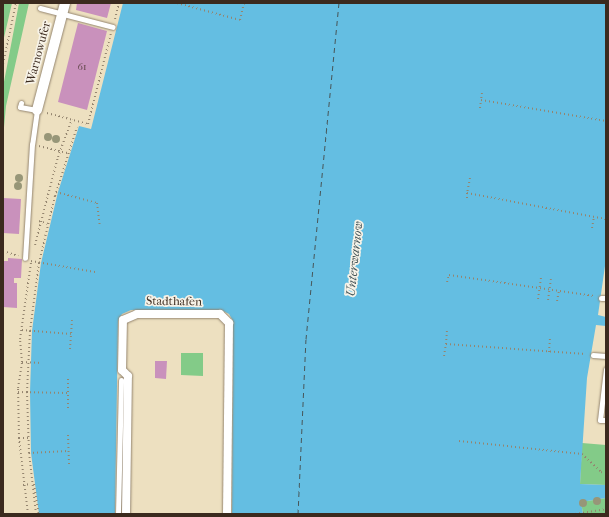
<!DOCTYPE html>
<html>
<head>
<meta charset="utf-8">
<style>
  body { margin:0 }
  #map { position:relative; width:609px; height:517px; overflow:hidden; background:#ede0c0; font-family:"IM FELL French Canon",serif }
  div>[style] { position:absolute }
  .green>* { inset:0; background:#83cb88 }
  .water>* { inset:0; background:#64bee2 }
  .ferry>* { height:1px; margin-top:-0.5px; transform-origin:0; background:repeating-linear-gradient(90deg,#475659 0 5px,transparent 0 9px) }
  .building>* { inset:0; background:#c991bc }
  .path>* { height:2px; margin-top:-1px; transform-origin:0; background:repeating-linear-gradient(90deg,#94856f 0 1px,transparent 0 4px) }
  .roads { filter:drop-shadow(0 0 1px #94856f) drop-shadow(0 0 1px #94856f) }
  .service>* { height:5px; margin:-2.5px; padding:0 2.5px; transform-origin:2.5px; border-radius:2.5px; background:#fff }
  .pedestrian>* { height:8px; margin:-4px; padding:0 4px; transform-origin:4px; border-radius:4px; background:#fff }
  .minor>* { height:10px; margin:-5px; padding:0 5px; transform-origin:5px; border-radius:5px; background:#fff }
  .trees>* { width:8px; height:8px; margin:-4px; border-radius:50%; background:#979678 }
  span { translate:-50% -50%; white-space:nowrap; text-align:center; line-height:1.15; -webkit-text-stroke:3.5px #f7f3e8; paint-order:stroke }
  .number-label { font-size:10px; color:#5e4446 }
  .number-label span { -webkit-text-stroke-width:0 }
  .street-label { font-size:12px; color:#3b2a1e }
  .water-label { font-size:13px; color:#475659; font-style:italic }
  .frame { position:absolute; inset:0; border:4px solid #3b2a1e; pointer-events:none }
</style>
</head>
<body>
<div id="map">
  <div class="green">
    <div style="clip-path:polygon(3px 3px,12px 3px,3px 42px)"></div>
    <div style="clip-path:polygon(19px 3px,29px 3px,6px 106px,3px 138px,3px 87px)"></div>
    <div style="clip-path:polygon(181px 353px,203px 353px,203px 376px,181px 375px)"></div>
    <div style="clip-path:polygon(582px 443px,606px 445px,606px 485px,580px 484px)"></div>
    <div style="clip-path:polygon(606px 498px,606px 514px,583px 514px,581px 502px)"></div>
  </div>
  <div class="water">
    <div style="clip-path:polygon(123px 3px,606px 3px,606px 259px,598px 315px,606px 317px,606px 326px,596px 325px,587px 378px,580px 484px,606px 485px,606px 498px,581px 502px,583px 514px,232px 514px,233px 321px,229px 314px,221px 310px,131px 310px,122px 314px,118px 321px,115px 514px,39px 514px,31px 453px,30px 392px,32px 331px,41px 263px,58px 192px,79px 126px,91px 129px)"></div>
  </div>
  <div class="ferry">
    <div style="left:298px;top:514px;width:175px;rotate:-87.4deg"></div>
    <div style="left:306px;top:339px;width:338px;rotate:-84.4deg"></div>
  </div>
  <div class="building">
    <div style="clip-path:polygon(77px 3px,111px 3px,107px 18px,76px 10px)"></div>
    <div style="clip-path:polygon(78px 23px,107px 31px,87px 110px,58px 102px)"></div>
    <div style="clip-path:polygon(3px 198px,21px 199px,19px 234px,3px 233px)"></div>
    <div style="clip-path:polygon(8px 258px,22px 259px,21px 278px,14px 278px,14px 283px,17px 283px,17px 308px,3px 307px,3px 261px,8px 261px)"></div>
    <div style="clip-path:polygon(155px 361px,167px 361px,166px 379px,155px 378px)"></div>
  </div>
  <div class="path">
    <div style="left:177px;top:3px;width:65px;rotate:15.1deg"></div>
    <div style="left:240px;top:20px;width:17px;rotate:-77deg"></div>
    <div style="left:115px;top:19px;width:16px;rotate:-76deg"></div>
    <div style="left:3px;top:64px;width:62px;rotate:-78deg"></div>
    <div style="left:482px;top:93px;width:7px;rotate:98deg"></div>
    <div style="left:481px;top:100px;width:127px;rotate:9.5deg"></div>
    <div style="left:480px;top:108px;width:8px;rotate:-83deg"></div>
    <div style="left:47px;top:113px;width:42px;rotate:15deg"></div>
    <div style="left:88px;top:124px;width:94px;rotate:-75.8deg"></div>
    <div style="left:39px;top:146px;width:30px;rotate:14deg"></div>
    <div style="left:470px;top:178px;width:15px;rotate:101deg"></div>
    <div style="left:467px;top:193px;width:141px;rotate:10.6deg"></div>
    <div style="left:56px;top:192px;width:42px;rotate:15deg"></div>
    <div style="left:97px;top:203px;width:23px;rotate:83deg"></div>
    <div style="left:467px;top:198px;width:5px;rotate:-90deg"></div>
    <div style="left:39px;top:221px;width:9px;rotate:18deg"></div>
    <div style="left:592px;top:228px;width:11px;rotate:-80deg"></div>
    <div style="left:35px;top:245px;width:91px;rotate:-75.4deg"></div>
    <div style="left:58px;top:157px;width:40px;rotate:-69.8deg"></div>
    <div style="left:3px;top:251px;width:16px;rotate:18deg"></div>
    <div style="left:31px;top:261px;width:65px;rotate:9.8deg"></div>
    <div style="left:447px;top:282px;width:7px;rotate:-74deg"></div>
    <div style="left:449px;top:275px;width:147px;rotate:8.2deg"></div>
    <div style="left:538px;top:299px;width:22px;rotate:-82deg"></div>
    <div style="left:548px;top:300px;width:21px;rotate:-82deg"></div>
    <div style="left:557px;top:301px;width:10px;rotate:-79deg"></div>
    <div style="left:22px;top:330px;width:49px;rotate:4.7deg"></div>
    <div style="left:446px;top:344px;width:14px;rotate:-86deg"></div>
    <div style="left:70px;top:349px;width:29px;rotate:-86deg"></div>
    <div style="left:549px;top:352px;width:14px;rotate:-86deg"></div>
    <div style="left:444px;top:356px;width:12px;rotate:-81deg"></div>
    <div style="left:446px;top:344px;width:140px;rotate:4.1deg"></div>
    <div style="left:22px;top:362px;width:20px;rotate:3deg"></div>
    <div style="left:18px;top:392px;width:50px;rotate:1.1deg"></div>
    <div style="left:68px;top:408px;width:29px;rotate:-90deg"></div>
    <div style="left:68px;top:435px;width:30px;rotate:88deg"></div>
    <div style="left:19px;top:438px;width:10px"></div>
    <div style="left:459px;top:441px;width:124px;rotate:6deg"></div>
    <div style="left:582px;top:454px;width:26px;rotate:43deg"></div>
    <div style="left:601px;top:472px;width:5px;rotate:11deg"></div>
    <div style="left:29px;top:453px;width:39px;rotate:-3deg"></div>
    <div style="left:34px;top:484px;width:30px;rotate:81deg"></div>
    <div style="left:23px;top:485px;width:8px;rotate:-7deg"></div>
    <div style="left:28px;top:514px;width:77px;rotate:-96.8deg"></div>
    <div style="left:19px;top:438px;width:50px;rotate:-91.1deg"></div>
    <div style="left:18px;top:388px;width:26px;rotate:-81deg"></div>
    <div style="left:22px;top:362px;width:23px;rotate:-95deg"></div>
    <div style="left:20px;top:339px;width:77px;rotate:-81.8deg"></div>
    <div style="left:36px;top:514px;width:61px;rotate:-96.5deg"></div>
    <div style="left:29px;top:453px;width:61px;rotate:-91.9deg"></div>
    <div style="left:27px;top:392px;width:61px;rotate:-87.2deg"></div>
    <div style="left:30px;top:331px;width:69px;rotate:-82.5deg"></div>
    <div style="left:39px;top:263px;width:69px;rotate:-76.6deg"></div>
    <div style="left:55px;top:196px;width:72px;rotate:-72.3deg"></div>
    <div style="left:575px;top:514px;width:31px;rotate:-9deg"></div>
  </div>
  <div class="roads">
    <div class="service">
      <div style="left:40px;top:8px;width:75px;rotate:14.6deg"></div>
      <div style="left:21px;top:103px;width:4px;rotate:104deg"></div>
      <div style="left:20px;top:107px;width:17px;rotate:10deg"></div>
      <div style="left:37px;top:110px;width:34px;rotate:98deg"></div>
      <div style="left:32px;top:144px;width:114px;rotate:93.5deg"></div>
      <div style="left:601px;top:298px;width:5px"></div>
      <div style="left:593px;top:355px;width:13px;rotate:4deg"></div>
      <div style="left:606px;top:369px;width:51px;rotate:96.7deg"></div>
      <div style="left:600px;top:420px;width:6px"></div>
      <div style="left:118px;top:514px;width:134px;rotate:-88.7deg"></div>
    </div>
    <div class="pedestrian">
      <div style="left:126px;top:514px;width:138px;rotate:-89.2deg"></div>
      <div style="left:128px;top:376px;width:8px;rotate:-135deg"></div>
      <div style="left:122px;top:370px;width:50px;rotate:-88.9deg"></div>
      <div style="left:123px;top:320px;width:15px;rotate:-23deg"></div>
      <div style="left:137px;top:314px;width:83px"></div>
      <div style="left:220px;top:314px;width:13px;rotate:45deg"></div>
      <div style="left:229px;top:323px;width:191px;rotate:90.6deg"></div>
    </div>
    <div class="minor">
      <div style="left:37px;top:110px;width:111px;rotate:-75.3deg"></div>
    </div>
  </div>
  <div class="trees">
    <div style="left:48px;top:137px"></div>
    <div style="left:56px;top:139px"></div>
    <div style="left:19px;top:178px"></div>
    <div style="left:18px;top:186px"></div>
    <div style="left:597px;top:501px"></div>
    <div style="left:583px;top:503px"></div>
  </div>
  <div class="number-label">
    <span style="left:82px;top:68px">61</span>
  </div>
  <div class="street-label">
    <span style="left:39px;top:53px;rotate:-75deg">Warnowufer</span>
    <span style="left:174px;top:302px;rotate:1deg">Stadthafen</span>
  </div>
  <div class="water-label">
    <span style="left:355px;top:259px;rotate:-84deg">Unterwarnow</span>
  </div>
  <div class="frame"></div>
</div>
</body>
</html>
